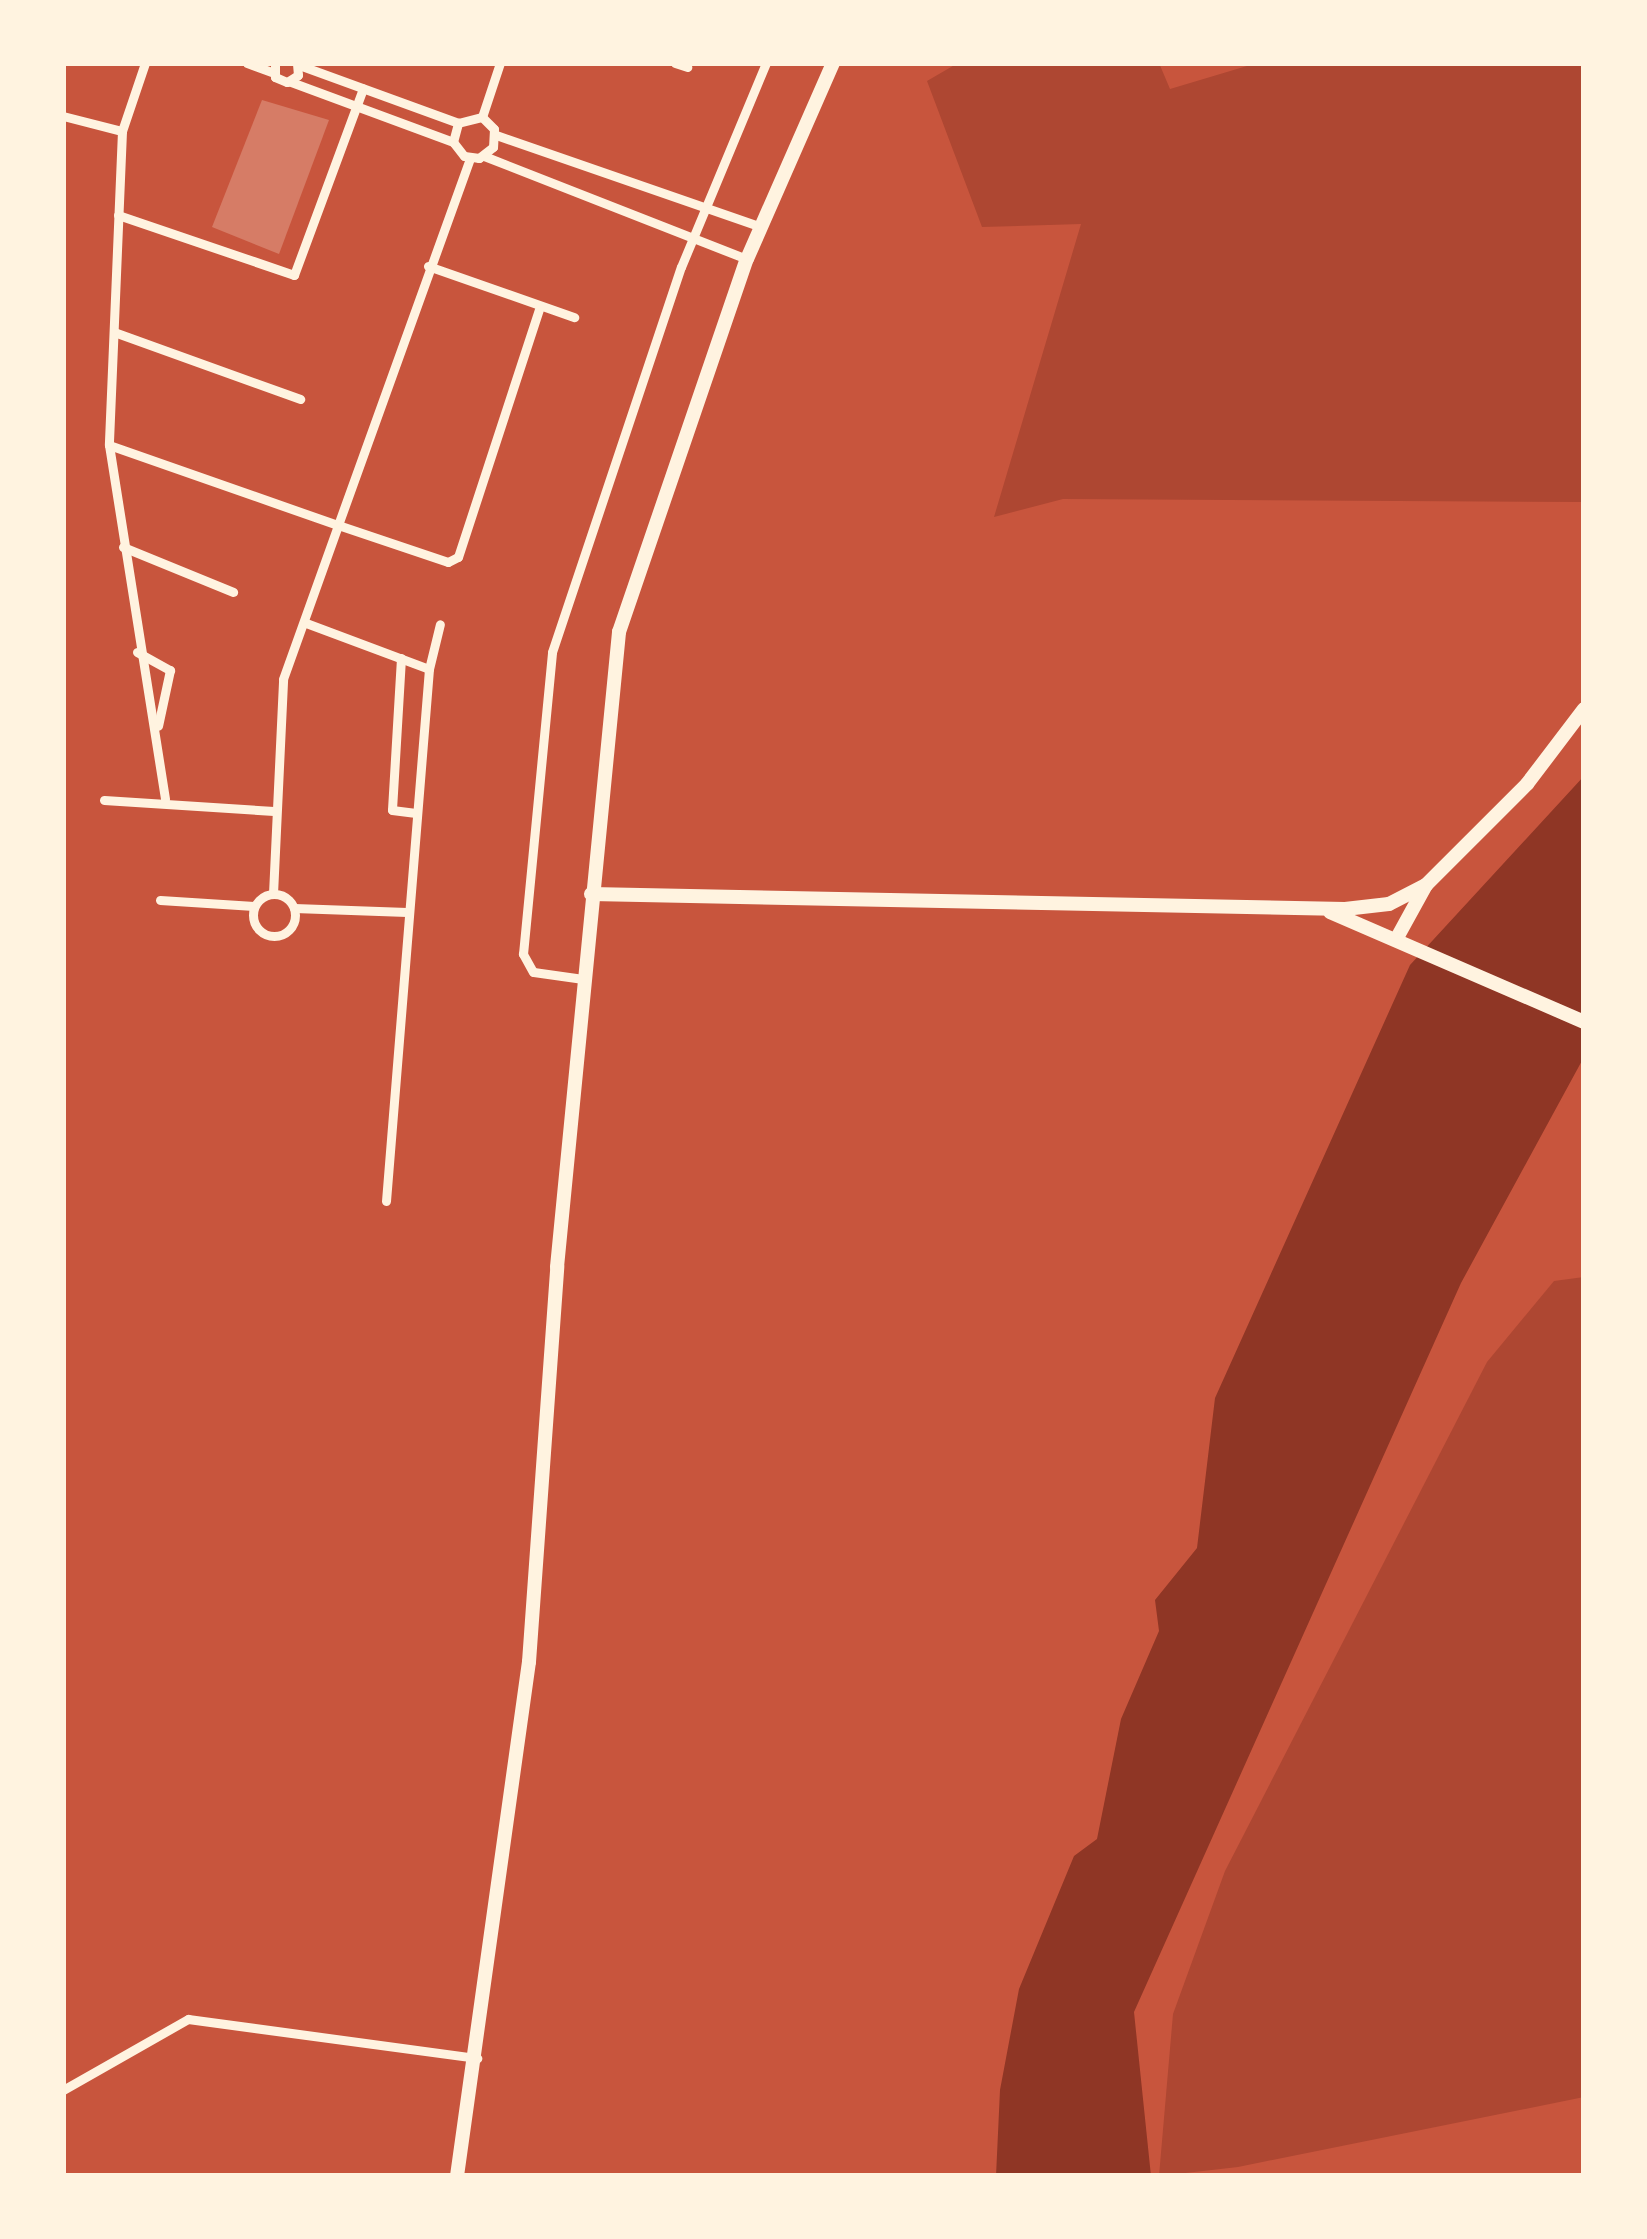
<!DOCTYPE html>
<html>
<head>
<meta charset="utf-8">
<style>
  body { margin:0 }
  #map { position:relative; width:1647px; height:2239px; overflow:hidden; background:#c8553d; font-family:"Source Serif 4",serif }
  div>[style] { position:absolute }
  .green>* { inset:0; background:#ae4732 }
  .water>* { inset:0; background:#8f3625 }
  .building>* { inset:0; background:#d67c66 }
  .minor>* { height:9px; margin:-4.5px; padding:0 4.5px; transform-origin:4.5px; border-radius:4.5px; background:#fff3e0 }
  .minor>.ring { margin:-4.5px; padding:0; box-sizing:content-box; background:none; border:9px solid #fff3e0; border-radius:50% }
  .primary>* { height:14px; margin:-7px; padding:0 7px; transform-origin:7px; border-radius:7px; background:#fff3e0 }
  span { translate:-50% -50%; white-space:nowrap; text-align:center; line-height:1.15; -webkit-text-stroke:12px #fff3e0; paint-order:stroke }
  .frame { position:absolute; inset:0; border:66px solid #fff3e0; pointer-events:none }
</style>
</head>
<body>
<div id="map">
  <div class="green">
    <div style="clip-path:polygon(958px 63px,1159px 63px,1170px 89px,1257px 63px,1584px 63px,1584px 502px,1063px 499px,994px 517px,1081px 224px,982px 227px,927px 81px)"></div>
    <div style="clip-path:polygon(1584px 1277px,1584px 2097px,1238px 2167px,1159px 2176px,1173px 2014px,1225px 1871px,1487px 1362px,1554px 1281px)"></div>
  </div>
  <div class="water">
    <div style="clip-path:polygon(1584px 776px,1584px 1057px,1461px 1283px,1134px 2012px,1151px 2176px,996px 2176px,1000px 2090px,1019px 1989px,1074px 1856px,1097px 1839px,1121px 1719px,1159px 1631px,1155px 1600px,1197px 1548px,1215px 1398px,1410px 965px)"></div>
  </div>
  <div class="building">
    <div style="clip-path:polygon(262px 100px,329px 120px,279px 254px,212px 227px)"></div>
  </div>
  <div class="minor">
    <div style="left:247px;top:63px;width:29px;rotate:20deg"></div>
    <div style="left:275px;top:63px;width:14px;rotate:90deg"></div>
    <div style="left:275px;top:77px;width:13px;rotate:23deg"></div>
    <div style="left:287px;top:82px;width:13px;rotate:-32deg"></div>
    <div style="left:298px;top:75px;width:12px;rotate:-95deg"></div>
    <div style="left:675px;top:63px;width:13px;rotate:18deg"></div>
    <div style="left:299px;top:65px;width:169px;rotate:20deg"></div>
    <div style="left:458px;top:123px;width:25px;rotate:-14deg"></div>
    <div style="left:482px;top:117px;width:17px;rotate:45deg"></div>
    <div style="left:494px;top:129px;width:18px;rotate:93deg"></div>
    <div style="left:493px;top:147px;width:18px;rotate:142deg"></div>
    <div style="left:479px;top:158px;width:15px;rotate:-172deg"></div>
    <div style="left:464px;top:156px;width:18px;rotate:-128deg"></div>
    <div style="left:453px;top:142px;width:20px;rotate:-75deg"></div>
    <div style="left:291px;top:82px;width:173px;rotate:20.3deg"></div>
    <div style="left:63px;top:116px;width:61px;rotate:14.3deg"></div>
    <div style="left:122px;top:131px;width:314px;rotate:92.4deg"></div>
    <div style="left:109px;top:445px;width:243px;rotate:19.3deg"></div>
    <div style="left:338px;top:525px;width:390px;rotate:-70.2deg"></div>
    <div style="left:482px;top:117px;width:57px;rotate:-71.6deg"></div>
    <div style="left:122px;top:131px;width:72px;rotate:-71.3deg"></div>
    <div style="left:496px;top:135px;width:281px;rotate:19.1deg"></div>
    <div style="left:484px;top:156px;width:282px;rotate:21.4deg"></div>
    <div style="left:118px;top:215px;width:186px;rotate:18.8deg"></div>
    <div style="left:294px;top:275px;width:199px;rotate:-69.7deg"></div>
    <div style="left:428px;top:266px;width:155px;rotate:19.3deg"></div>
    <div style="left:114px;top:332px;width:198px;rotate:19.8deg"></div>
    <div style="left:109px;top:445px;width:358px;rotate:81deg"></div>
    <div style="left:123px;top:547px;width:119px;rotate:22.2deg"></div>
    <div style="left:306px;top:623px;width:131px;rotate:20.5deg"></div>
    <div style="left:429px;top:669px;width:46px;rotate:-76.3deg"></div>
    <div style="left:137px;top:652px;width:38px;rotate:29deg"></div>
    <div style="left:170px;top:670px;width:57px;rotate:102.1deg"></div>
    <div style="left:401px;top:658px;width:152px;rotate:93.4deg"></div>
    <div style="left:392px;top:810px;width:24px;rotate:7deg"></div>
    <div style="left:104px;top:800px;width:170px;rotate:3.7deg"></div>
    <div class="ring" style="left:253px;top:894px;width:33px;height:33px"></div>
    <div style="left:273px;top:894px;width:215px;rotate:-87.3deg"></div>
    <div style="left:283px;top:679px;width:164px;rotate:-70.3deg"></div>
    <div style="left:338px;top:525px;width:116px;rotate:18.6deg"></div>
    <div style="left:448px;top:562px;width:11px;rotate:-27deg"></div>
    <div style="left:458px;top:557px;width:264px;rotate:-71.9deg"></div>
    <div style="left:160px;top:900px;width:94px;rotate:3.7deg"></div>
    <div style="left:294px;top:908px;width:113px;rotate:2deg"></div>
    <div style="left:583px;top:979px;width:50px;rotate:-172deg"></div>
    <div style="left:533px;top:972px;width:21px;rotate:-119deg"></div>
    <div style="left:523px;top:954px;width:303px;rotate:-84.5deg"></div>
    <div style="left:552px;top:652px;width:406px;rotate:-71.5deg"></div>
    <div style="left:681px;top:267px;width:221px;rotate:-67.4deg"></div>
    <div style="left:386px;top:1201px;width:534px;rotate:-85.38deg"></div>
    <div style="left:63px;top:2090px;width:144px;rotate:-29.6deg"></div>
    <div style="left:188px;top:2019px;width:292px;rotate:7.7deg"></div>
  </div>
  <div class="primary">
    <div style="left:591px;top:894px;width:754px;rotate:1.14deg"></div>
    <div style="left:1345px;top:909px;width:44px;rotate:-6.5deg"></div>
    <div style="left:1389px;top:904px;width:42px;rotate:-27.2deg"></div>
    <div style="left:1330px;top:912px;width:277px;rotate:23.4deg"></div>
    <div style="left:1398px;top:936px;width:58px;rotate:-61.2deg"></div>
    <div style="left:1426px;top:885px;width:143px;rotate:-45deg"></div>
    <div style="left:1527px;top:784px;width:94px;rotate:-52.8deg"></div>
    <div style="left:457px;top:2176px;width:519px;rotate:-82.03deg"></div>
    <div style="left:529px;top:1662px;width:396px;rotate:-85.9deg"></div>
    <div style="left:557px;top:1267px;width:638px;rotate:-84.42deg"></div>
    <div style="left:619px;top:632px;width:394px;rotate:-71.1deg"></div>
    <div style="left:747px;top:259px;width:214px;rotate:-66.3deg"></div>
  </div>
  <div class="frame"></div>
</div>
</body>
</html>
